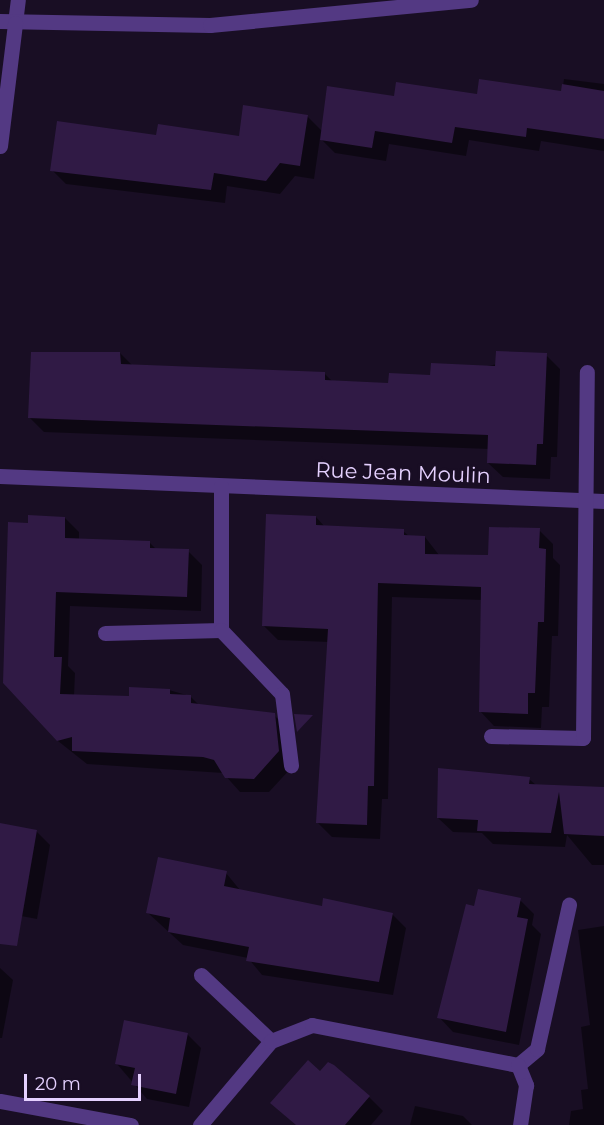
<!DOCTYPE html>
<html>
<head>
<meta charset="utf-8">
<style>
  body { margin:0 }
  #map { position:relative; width:604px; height:1125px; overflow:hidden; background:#190e24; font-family:Montserrat,sans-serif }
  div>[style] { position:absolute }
  .shadow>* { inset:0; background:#0007 }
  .building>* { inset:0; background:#301a45 }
  .lane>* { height:15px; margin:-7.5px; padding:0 7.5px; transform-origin:7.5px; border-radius:7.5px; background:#533983 }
  .street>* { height:15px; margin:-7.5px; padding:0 7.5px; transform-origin:7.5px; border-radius:7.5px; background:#533983 }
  span { translate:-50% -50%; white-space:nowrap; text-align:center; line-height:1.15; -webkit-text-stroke:5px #190e24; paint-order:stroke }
  .street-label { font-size:21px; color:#e5d1ff }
  .scale { position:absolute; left:24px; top:1074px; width:117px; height:27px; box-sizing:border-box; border:3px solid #e5d1ff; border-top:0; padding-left:8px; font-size:18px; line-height:21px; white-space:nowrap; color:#e5d1ff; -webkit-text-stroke:4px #190e24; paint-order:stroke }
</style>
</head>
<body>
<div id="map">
  <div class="shadow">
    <div style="clip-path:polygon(564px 79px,604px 84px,604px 151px,541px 141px,539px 151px,469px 140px,466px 156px,389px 144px,386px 161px,335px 153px,320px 138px,314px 179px,295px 176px,280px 194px,227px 186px,225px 203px,66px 184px,52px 170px,157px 137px,240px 138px,307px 116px,322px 131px,395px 98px,562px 93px)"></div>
    <div style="clip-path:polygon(120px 353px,133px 366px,324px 373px,333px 382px,390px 384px,546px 355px,560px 369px,557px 457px,551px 457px,550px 479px,503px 477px,488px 463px,489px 449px,44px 432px,30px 418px)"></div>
    <div style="clip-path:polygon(316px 517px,325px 527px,403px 531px,410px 537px,425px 537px,439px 555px,490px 557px,539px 530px,553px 544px,553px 558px,560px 565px,558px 636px,552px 636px,549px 707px,542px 707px,541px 728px,494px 726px,480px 711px,482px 600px,392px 597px,388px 799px,382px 799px,380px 839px,332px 837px,318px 823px,329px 642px,278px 640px,264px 626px)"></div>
    <div style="clip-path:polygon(65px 518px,79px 532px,79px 540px,150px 543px,156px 549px,188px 551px,202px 565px,201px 611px,70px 606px,68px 666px,75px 673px,74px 696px,130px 697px,169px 690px,190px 696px,200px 706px,274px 715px,288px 729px,293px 766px,269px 792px,240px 792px,223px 773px,87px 764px,58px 741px,5px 681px,29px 524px)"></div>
    <div style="clip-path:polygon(529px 779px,536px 785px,604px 789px,604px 865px,592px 865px,567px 835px,565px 847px,493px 844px,482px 833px,453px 832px,438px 818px)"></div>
    <div style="clip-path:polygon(0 825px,36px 831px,50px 845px,37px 919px,0 912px)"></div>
    <div style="clip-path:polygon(226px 873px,240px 890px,323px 908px,392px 914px,406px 928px,393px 995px,262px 975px,248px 958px,183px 945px,148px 913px)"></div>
    <div style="clip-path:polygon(520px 900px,534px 914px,532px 925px,541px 934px,519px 1045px,453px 1032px,439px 1017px,476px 907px)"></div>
    <div style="clip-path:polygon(604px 926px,604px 1125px,569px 1125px,571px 1111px,583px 1109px,581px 1090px,588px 1089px,581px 1027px,590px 1025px,578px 930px)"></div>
    <div style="clip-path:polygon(0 968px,13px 980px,2px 1038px,0 1038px)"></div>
    <div style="clip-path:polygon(187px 1034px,201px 1048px,189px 1107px,147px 1099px,117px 1064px)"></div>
    <div style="clip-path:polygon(320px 1073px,369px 1097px,383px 1111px,371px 1125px,296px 1125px)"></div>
    <div style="clip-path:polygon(415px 1106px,463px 1116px,472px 1125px,410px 1125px)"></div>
  </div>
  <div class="building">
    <div style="clip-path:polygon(479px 79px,561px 91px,562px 84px,604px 91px,604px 139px,527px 128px,526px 137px,455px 127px,452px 143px,375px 131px,372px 148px,320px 140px,327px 86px,394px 96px,396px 82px,477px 94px)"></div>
    <div style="clip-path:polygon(243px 105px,308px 115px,300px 166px,280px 163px,266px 181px,214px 173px,211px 190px,50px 171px,57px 121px,156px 135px,158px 124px,239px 136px)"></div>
    <div style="clip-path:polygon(496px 351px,547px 353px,543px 444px,537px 444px,536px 465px,487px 463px,488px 435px,28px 418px,31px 352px,120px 352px,121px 364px,325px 372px,325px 380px,388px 383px,389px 373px,430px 375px,431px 363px,495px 366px)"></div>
    <div style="clip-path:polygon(266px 514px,316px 516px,316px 525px,404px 529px,404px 535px,425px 536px,425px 554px,488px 555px,489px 527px,540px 528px,539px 548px,546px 549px,544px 622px,538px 622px,535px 693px,528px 693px,528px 714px,479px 712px,481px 587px,378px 583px,374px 786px,368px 786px,367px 825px,316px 823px,328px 629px,262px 626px)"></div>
    <div style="clip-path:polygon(28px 515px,65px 517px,65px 538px,150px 541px,150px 548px,189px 549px,187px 597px,56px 592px,54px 657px,62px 657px,60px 694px,129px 696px,129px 687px,170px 689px,170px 694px,191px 695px,191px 703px,275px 713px,279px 751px,254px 779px,225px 778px,214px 760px,203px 757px,72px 751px,72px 737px,57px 741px,3px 683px,8px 522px,28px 523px)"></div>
    <div style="clip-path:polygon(294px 714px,313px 715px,297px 732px)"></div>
    <div style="clip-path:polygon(438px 768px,530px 777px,529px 784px,604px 787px,604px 836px,564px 834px,559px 792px,551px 833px,477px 831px,478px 820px,437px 818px)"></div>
    <div style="clip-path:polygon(0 823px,37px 830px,17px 946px,0 944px)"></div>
    <div style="clip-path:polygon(158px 857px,227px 871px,224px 886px,322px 906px,323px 898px,393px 913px,379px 982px,246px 961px,249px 947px,168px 932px,170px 918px,146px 913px)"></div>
    <div style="clip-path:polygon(478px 889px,521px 898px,517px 917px,528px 919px,506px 1032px,437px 1018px,466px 904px,474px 906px)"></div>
    <div style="clip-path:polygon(124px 1020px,188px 1033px,176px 1094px,131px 1085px,135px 1068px,115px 1064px)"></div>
    <div style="clip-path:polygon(308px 1060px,320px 1071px,328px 1062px,334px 1065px,370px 1096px,345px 1125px,296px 1125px,270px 1103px)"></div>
  </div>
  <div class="lane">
    <div style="left:15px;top:23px;width:23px;rotate:-83deg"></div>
  </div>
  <div class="street">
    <div style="left:0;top:21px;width:210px;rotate:1.1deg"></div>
    <div style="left:210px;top:25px;width:262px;rotate:-5.5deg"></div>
    <div style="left:0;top:146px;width:124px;rotate:-83deg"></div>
    <div style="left:0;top:476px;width:605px;rotate:2.37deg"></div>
    <div style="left:221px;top:630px;width:144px;rotate:-90deg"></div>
    <div style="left:105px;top:633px;width:116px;rotate:-1.5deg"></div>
    <div style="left:221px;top:630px;width:88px;rotate:46.4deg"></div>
    <div style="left:282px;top:694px;width:72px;rotate:82.8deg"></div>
    <div style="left:491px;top:736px;width:92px;rotate:1.2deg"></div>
    <div style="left:583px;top:738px;width:366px;rotate:-89.4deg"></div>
    <div style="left:201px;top:975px;width:96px;rotate:43.3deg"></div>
    <div style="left:518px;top:1065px;width:25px;rotate:-40deg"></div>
    <div style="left:537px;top:1049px;width:148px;rotate:-77.5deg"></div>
    <div style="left:0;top:1101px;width:133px;rotate:10.4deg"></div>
    <div style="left:200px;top:1125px;width:110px;rotate:-49.8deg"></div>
    <div style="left:271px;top:1041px;width:44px;rotate:-21.3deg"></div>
    <div style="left:312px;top:1025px;width:210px;rotate:11deg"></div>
    <div style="left:518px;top:1065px;width:22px;rotate:68deg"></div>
    <div style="left:526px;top:1085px;width:40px;rotate:98.5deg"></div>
  </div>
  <div class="street-label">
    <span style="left:403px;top:473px;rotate:2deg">Rue Jean Moulin</span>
  </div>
  <div class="scale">20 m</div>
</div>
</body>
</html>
